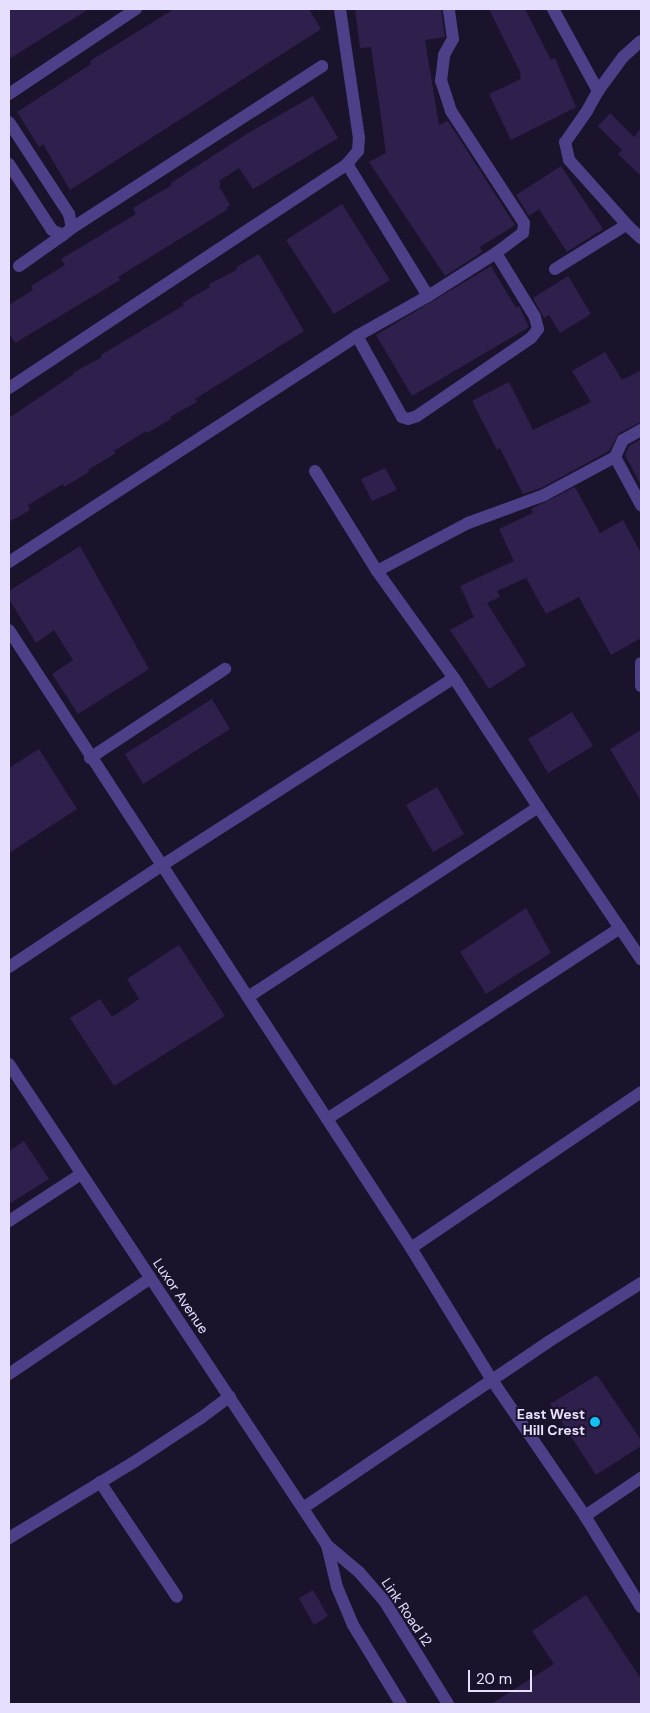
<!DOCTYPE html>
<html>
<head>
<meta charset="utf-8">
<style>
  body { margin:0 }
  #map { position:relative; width:650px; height:1713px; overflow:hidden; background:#1b132c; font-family:"DM Sans",sans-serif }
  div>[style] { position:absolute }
  .building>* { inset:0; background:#2f1f4c }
  .minor>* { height:12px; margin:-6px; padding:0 6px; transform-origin:6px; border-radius:6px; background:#4d4089 }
  .dots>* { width:14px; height:14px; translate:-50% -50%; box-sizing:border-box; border:2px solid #1b132c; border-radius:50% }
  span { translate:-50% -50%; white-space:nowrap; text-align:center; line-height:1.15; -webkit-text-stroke:4px #1b132c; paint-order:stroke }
  .street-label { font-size:14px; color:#e7dffe }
  .poi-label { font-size:14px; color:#e7dffe; font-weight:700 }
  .right { translate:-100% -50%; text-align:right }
  .frame { position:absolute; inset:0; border:10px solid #e7dffe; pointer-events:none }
  .scale { position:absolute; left:468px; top:1670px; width:64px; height:22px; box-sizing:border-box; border:2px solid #e7dffe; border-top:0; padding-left:6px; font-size:15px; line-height:18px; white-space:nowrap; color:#e7dffe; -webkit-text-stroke:4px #1b132c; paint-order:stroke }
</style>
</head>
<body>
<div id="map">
  <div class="building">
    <div style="clip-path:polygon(9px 9px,89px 9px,9px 59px)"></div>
    <div style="clip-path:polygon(174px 9px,309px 9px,321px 29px,70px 190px,43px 144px,39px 147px,17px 112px,91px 64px,90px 61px)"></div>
    <div style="clip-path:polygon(355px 9px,441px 9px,445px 37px,425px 40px,439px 125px,448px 121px,515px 225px,480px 247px,482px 252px,445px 276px,369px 162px,386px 153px,371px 47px,360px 48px)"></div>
    <div style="clip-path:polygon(489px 9px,525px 9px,551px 60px,555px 58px,576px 107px,511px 140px,489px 94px,521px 79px,519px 75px,521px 74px)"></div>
    <div style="clip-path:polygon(313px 96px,338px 138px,253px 189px,239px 168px,219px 181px,221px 185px,219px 186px,230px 205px,227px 207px,228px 209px,118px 277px,120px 280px,15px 343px,9px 333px,9px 305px,33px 290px,31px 286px,65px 265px,61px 259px,136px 214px,133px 208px,172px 185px,171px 183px,245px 135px)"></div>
    <div style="clip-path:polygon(610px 113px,634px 137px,641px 128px,641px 176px,618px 154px,622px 150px,598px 126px)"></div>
    <div style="clip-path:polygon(561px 166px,603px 229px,567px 252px,539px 209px,529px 216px,516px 195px)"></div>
    <div style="clip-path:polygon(342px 204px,390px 280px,334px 314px,286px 240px)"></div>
    <div style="clip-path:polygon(259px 254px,304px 331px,195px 399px,197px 402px,170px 417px,171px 419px,147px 433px,146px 431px,114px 451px,116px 453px,88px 470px,89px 472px,64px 487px,63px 484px,28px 505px,30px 510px,9px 522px,9px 418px,74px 374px,73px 373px,102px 357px,101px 355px,184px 305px,182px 303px,210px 287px,209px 284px,237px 270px,236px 267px)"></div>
    <div style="clip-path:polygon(491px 266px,516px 308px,519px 306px,529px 327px,412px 396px,376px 335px)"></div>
    <div style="clip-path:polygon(568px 276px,591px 314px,560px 333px,549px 315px,544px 318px,533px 298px)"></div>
    <div style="clip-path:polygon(605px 352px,622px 380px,641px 370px,641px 422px,619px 433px,609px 451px,541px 488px,523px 494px,500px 448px,497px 450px,472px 401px,509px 382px,533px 430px,591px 402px,572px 371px)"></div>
    <div style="clip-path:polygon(641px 439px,641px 485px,625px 455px,629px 446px)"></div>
    <div style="clip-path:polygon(385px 468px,397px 490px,372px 501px,361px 479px)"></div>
    <div style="clip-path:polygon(575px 487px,600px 533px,623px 520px,641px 553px,641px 638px,611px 655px,579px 597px,546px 614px,526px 578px,497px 591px,500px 597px,487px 603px,526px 665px,489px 689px,450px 630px,474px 617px,460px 586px,514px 561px,499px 529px,533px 513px,531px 509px)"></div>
    <div style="clip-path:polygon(80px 546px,149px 669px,78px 714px,52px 674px,73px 660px,54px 630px,36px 643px,9px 599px,9px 591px)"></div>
    <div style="clip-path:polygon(212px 699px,230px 729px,143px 784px,125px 754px)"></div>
    <div style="clip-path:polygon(572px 712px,593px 746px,548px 773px,528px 739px)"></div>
    <div style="clip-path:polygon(641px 730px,641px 801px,610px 749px)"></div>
    <div style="clip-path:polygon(39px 749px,77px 809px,9px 853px,9px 768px)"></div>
    <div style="clip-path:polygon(437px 787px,464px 834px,433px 852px,406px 805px)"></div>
    <div style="clip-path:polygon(526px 908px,551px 953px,486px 994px,460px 952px)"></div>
    <div style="clip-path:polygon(179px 945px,225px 1016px,114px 1086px,70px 1018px,100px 999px,112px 1017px,139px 999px,127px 979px)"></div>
    <div style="clip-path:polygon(24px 1141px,49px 1179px,9px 1204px,9px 1151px)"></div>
    <div style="clip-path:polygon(597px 1375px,641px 1440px,641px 1446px,596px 1475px,550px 1404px)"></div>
    <div style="clip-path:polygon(313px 1590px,328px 1616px,314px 1625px,299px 1598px)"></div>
    <div style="clip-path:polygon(586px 1595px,641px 1679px,641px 1704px,491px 1704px,554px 1664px,532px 1631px)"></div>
  </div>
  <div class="minor">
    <div style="left:553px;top:9px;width:94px;rotate:61.2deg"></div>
    <div style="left:598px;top:91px;width:42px;rotate:-53.7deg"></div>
    <div style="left:623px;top:57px;width:24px;rotate:-42deg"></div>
    <div style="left:598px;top:91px;width:23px;rotate:119deg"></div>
    <div style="left:587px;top:111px;width:38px;rotate:125deg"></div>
    <div style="left:565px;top:142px;width:18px;rotate:77deg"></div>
    <div style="left:569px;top:160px;width:89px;rotate:48.2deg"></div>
    <div style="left:628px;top:226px;width:18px;rotate:43deg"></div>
    <div style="left:9px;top:94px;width:153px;rotate:-33.8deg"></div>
    <div style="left:9px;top:122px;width:110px;rotate:56.9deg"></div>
    <div style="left:69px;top:214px;width:14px;rotate:78deg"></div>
    <div style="left:72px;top:228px;width:11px;rotate:142deg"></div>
    <div style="left:63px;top:235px;width:12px;rotate:-156deg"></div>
    <div style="left:52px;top:230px;width:79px;rotate:-123.1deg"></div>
    <div style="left:72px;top:228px;width:298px;rotate:-32.9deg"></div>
    <div style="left:19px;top:266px;width:54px;rotate:-35.2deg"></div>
    <div style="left:555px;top:269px;width:84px;rotate:-31.8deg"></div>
    <div style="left:428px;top:296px;width:80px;rotate:-32.3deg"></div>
    <div style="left:357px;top:336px;width:93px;rotate:60.9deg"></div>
    <div style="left:402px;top:417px;width:6px;rotate:18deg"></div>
    <div style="left:408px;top:419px;width:9px;rotate:-18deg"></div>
    <div style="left:417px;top:416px;width:138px;rotate:-34.4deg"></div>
    <div style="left:531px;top:338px;width:11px;rotate:-52deg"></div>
    <div style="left:538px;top:329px;width:12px;rotate:-104deg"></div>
    <div style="left:535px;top:317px;width:75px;rotate:-121.4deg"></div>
    <div style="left:496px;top:253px;width:34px;rotate:-37deg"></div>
    <div style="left:523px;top:233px;width:10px;rotate:-84deg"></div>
    <div style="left:524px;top:223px;width:134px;rotate:-123.1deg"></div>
    <div style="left:451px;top:111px;width:32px;rotate:-108deg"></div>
    <div style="left:441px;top:81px;width:26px;rotate:-83deg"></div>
    <div style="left:444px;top:55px;width:18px;rotate:-61deg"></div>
    <div style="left:453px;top:39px;width:30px;rotate:-98deg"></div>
    <div style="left:9px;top:388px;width:405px;rotate:-33.5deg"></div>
    <div style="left:347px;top:164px;width:17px;rotate:-50deg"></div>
    <div style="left:358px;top:151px;width:13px;rotate:-86deg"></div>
    <div style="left:359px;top:138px;width:130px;rotate:-98.4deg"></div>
    <div style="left:615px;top:457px;width:55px;rotate:61.6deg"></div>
    <div style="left:315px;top:471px;width:118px;rotate:58.2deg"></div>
    <div style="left:377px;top:571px;width:132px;rotate:54.3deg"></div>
    <div style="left:454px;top:678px;width:154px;rotate:56.9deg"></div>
    <div style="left:538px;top:807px;width:184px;rotate:55.9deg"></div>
    <div style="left:9px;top:562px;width:415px;rotate:-33deg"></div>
    <div style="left:357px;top:336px;width:81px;rotate:-29.4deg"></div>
    <div style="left:428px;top:296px;width:155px;rotate:-121.5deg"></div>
    <div style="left:377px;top:571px;width:103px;rotate:-27.8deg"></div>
    <div style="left:468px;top:523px;width:81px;rotate:-20.2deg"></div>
    <div style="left:544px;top:495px;width:81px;rotate:-28.2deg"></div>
    <div style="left:615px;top:457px;width:19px;rotate:-65deg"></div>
    <div style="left:623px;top:440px;width:21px;rotate:-29deg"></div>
    <div style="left:9px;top:630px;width:737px;rotate:56.96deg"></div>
    <div style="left:411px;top:1248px;width:155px;rotate:58.5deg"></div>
    <div style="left:492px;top:1380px;width:165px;rotate:55.6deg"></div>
    <div style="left:585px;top:1516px;width:107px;rotate:58.4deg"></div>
    <div style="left:641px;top:663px;width:23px;rotate:90deg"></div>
    <div style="left:90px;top:758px;width:162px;rotate:-33.4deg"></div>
    <div style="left:9px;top:967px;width:182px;rotate:-33.6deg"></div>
    <div style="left:161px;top:866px;width:348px;rotate:-32.7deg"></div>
    <div style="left:248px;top:997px;width:347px;rotate:-33.2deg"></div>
    <div style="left:9px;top:1064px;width:577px;rotate:56.53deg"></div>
    <div style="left:327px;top:1545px;width:42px;rotate:40.2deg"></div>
    <div style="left:359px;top:1572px;width:40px;rotate:49deg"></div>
    <div style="left:385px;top:1602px;width:120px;rotate:58.3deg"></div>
    <div style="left:327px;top:1119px;width:350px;rotate:-33.1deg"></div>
    <div style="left:9px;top:1221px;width:86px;rotate:-33.1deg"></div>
    <div style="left:411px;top:1248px;width:278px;rotate:-34.1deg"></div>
    <div style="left:9px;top:1374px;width:171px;rotate:-34.1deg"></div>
    <div style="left:100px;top:1482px;width:138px;rotate:56.2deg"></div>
    <div style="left:303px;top:1508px;width:296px;rotate:-34.1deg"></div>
    <div style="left:548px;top:1342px;width:110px;rotate:-32.4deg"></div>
    <div style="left:585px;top:1516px;width:68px;rotate:-34.2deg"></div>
    <div style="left:9px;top:1538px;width:146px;rotate:-31.3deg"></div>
    <div style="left:134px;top:1462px;width:80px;rotate:-33.3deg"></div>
    <div style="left:201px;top:1418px;width:36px;rotate:-37deg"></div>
    <div style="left:327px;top:1545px;width:43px;rotate:76.6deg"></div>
    <div style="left:337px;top:1587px;width:41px;rotate:67.2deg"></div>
    <div style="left:353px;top:1625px;width:92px;rotate:58.7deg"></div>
  </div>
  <div class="dots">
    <div style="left:595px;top:1422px;background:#13bff6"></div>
  </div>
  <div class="street-label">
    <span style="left:181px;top:1296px;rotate:56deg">Luxor Avenue</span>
    <span style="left:407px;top:1612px;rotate:56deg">Link Road 12</span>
  </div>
  <div class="poi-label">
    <span class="right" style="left:585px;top:1422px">East West<br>Hill Crest</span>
  </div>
  <div class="frame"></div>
  <div class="scale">20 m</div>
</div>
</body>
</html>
